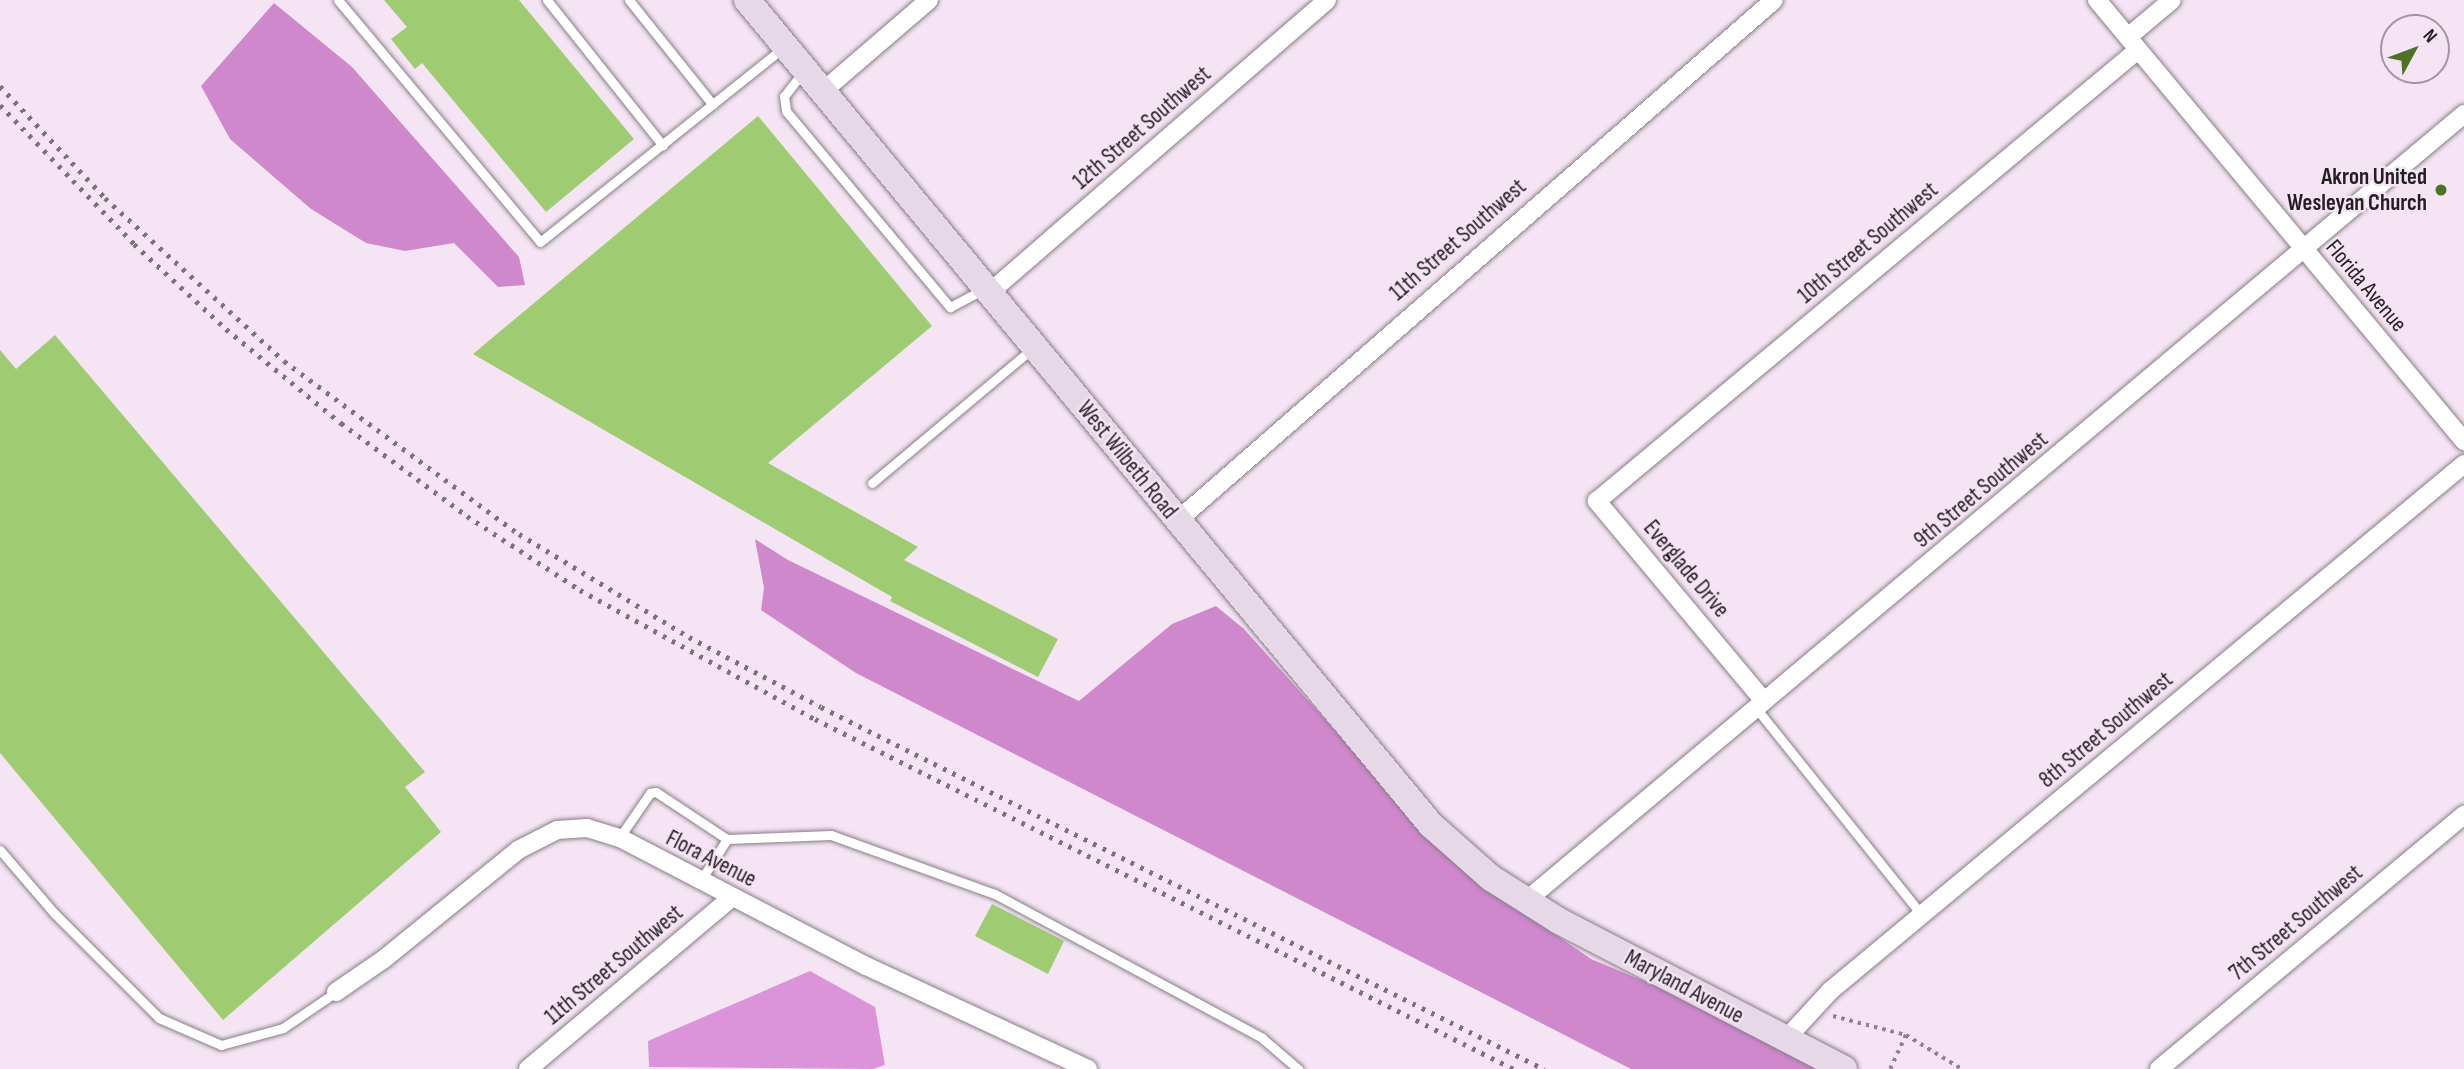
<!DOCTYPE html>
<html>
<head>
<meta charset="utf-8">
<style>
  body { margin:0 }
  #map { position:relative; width:2464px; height:1069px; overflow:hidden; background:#f5e5f4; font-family:"Sofia Sans Condensed",sans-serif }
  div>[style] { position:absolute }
  .forest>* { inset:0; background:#d088cd }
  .water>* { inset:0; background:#db93d9 }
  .building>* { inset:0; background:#9fcc73 }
  .path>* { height:3.5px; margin-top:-1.75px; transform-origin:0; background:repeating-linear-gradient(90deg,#8e838d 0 3.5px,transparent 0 8.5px) }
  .roads { filter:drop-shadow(0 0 2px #8a7c89) drop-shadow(0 0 2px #8a7c89) }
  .lane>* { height:9px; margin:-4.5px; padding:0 4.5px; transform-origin:4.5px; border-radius:4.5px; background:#fff }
  .street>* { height:18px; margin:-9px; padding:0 9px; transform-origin:9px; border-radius:9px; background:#fff }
  .secondary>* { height:26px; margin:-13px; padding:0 13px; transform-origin:13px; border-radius:13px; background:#e7d8e7 }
  .rail>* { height:5px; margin-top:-2.5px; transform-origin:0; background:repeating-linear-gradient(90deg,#7c727b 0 3.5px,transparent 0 10.5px) }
  .dots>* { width:19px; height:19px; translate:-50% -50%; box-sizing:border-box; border:4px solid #f5e5f4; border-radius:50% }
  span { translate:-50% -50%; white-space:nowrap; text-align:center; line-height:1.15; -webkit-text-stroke:5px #f5e5f4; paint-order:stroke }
  .street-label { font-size:23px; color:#241e23 }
  .poi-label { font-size:23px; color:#241e23; font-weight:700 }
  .right { translate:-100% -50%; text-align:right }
  .north { position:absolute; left:2380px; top:14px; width:70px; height:70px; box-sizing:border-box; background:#f5e5f4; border:2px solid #a195a0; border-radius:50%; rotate:49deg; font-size:19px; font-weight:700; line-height:28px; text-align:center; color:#241e23 }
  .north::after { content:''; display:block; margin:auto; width:24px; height:32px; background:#4e7028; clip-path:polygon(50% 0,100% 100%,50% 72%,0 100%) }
</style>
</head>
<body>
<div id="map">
  <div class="forest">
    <div style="clip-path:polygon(274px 3px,352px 67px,519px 257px,525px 285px,498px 287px,454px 243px,405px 251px,366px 243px,311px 209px,230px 139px,201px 86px)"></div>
    <div style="clip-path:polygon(755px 539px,788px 560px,1079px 701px,1172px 624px,1216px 606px,1244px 629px,1348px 745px,1507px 901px,1591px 959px,1670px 992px,1824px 1069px,1631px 1069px,856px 673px,761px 610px,764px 588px)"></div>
  </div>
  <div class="water">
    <div style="clip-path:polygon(810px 971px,875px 1007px,885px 1065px,873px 1069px,649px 1067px,648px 1041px)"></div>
  </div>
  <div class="building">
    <div style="clip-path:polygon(384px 0,519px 0,634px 139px,546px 212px,422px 63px,415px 69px,391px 39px,407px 27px)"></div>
    <div style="clip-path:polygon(758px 116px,932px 326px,768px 463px,918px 547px,904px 560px,1058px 639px,1038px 677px,890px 601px,892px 597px,473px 354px)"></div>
    <div style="clip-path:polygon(55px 335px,425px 772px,405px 787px,441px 832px,223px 1020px,0 753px,0 350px,16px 369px)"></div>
    <div style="clip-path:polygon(992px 904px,1064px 941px,1048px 974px,975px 936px)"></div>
  </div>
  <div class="path">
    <div style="left:1833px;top:1016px;width:75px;rotate:14.6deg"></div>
    <div style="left:1906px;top:1035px;width:66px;rotate:31.3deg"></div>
    <div style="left:1890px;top:1069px;width:38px;rotate:-65deg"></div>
  </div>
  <div class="roads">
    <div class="lane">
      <div style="left:338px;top:0;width:315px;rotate:50.1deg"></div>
      <div style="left:540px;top:242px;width:312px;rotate:-38.6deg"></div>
      <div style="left:547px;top:0;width:186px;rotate:51.5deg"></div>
      <div style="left:629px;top:0;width:134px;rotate:51.3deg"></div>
      <div style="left:803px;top:72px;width:31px;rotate:128deg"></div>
      <div style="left:784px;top:96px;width:15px;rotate:82deg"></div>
      <div style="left:786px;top:111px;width:256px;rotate:50.1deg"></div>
      <div style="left:950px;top:307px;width:38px;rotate:-28deg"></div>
      <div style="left:872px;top:483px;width:210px;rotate:-40deg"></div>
      <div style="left:1756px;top:708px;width:265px;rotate:51.3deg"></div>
      <div style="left:619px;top:838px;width:55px;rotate:-55.4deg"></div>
      <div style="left:650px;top:793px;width:6px;rotate:-9deg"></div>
      <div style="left:656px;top:792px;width:85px;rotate:33.5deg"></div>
      <div style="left:727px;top:839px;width:49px;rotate:122.4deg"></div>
      <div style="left:727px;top:839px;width:104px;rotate:-2.2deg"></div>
      <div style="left:831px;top:835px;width:174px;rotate:19.8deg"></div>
      <div style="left:995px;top:894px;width:303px;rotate:28.3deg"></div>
      <div style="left:1262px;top:1038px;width:48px;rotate:40.7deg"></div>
      <div style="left:0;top:850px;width:83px;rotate:49.4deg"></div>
      <div style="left:54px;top:913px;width:148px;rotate:45deg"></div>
      <div style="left:159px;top:1018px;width:68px;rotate:23.5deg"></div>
      <div style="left:221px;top:1045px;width:64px;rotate:-15.3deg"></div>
      <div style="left:283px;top:1028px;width:64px;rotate:-34.2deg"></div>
    </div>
    <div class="street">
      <div style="left:2097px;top:0;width:574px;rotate:50.23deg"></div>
      <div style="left:2128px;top:37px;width:57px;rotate:-40.1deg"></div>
      <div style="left:822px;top:92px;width:141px;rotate:-40.7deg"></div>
      <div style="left:989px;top:293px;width:447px;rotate:-40.9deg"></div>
      <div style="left:1177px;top:521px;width:792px;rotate:-41.11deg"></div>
      <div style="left:1764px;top:701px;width:261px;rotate:-129.9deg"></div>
      <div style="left:1597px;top:501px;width:704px;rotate:-39.82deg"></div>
      <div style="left:1527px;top:900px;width:1223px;rotate:-39.99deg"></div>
      <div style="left:336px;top:992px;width:58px;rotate:-34.5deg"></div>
      <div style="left:384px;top:959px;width:173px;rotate:-39.1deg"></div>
      <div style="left:518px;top:850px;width:44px;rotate:-27.1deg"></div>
      <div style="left:557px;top:830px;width:30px;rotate:-4deg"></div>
      <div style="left:587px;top:828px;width:37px;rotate:17deg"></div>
      <div style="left:622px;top:839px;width:275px;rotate:27.5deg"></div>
      <div style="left:866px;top:966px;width:245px;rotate:24.9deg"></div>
      <div style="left:1785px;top:1040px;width:67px;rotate:-47.4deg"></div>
      <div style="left:1830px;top:991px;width:824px;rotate:-39.73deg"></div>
      <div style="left:528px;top:1069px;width:265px;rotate:-40.1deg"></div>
      <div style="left:2159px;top:1069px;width:397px;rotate:-39.8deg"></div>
    </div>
    <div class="secondary">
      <div style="left:747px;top:0;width:1072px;rotate:50.34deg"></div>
      <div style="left:1431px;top:825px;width:80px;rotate:41.5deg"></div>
      <div style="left:1491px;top:878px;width:80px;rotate:32.3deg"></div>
      <div style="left:1559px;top:921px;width:321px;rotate:27.4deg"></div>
    </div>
  </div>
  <div class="rail">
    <div style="left:0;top:86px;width:154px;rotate:46.8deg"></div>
    <div style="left:105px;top:198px;width:242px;rotate:42.3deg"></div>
    <div style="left:284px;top:361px;width:292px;rotate:36.4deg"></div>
    <div style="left:519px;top:534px;width:199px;rotate:31.2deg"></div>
    <div style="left:689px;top:637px;width:149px;rotate:27.9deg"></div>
    <div style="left:821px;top:707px;width:809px;rotate:26.6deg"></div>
    <div style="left:0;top:105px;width:193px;rotate:46deg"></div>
    <div style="left:134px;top:244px;width:125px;rotate:42.7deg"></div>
    <div style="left:226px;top:329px;width:149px;rotate:39.3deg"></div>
    <div style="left:341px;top:423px;width:157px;rotate:36.4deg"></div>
    <div style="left:467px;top:516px;width:135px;rotate:33.2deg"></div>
    <div style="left:580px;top:590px;width:268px;rotate:28.8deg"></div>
    <div style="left:815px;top:719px;width:782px;rotate:26.6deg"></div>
  </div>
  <div class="dots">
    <div style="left:2441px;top:190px;background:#4e7028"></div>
  </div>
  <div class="street-label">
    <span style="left:1142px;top:128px;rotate:-41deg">12th Street Southwest</span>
    <span style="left:1458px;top:240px;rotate:-41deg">11th Street Southwest</span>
    <span style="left:1868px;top:243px;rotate:-40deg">10th Street Southwest</span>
    <span style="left:2366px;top:286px;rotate:50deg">Florida Avenue</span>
    <span style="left:1127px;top:460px;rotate:51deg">West Wilbeth Road</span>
    <span style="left:1981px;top:490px;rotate:-40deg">9th Street Southwest</span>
    <span style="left:1686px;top:569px;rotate:50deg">Everglade Drive</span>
    <span style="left:2106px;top:730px;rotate:-40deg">8th Street Southwest</span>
    <span style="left:711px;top:859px;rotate:27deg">Flora Avenue</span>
    <span style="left:2296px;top:923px;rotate:-40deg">7th Street Southwest</span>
    <span style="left:614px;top:965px;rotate:-40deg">11th Street Southwest</span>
    <span style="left:1684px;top:987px;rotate:28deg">Maryland Avenue</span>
  </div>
  <div class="poi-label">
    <span class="right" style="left:2427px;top:190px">Akron United<br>Wesleyan Church</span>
  </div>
  <div class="north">N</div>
</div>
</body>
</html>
